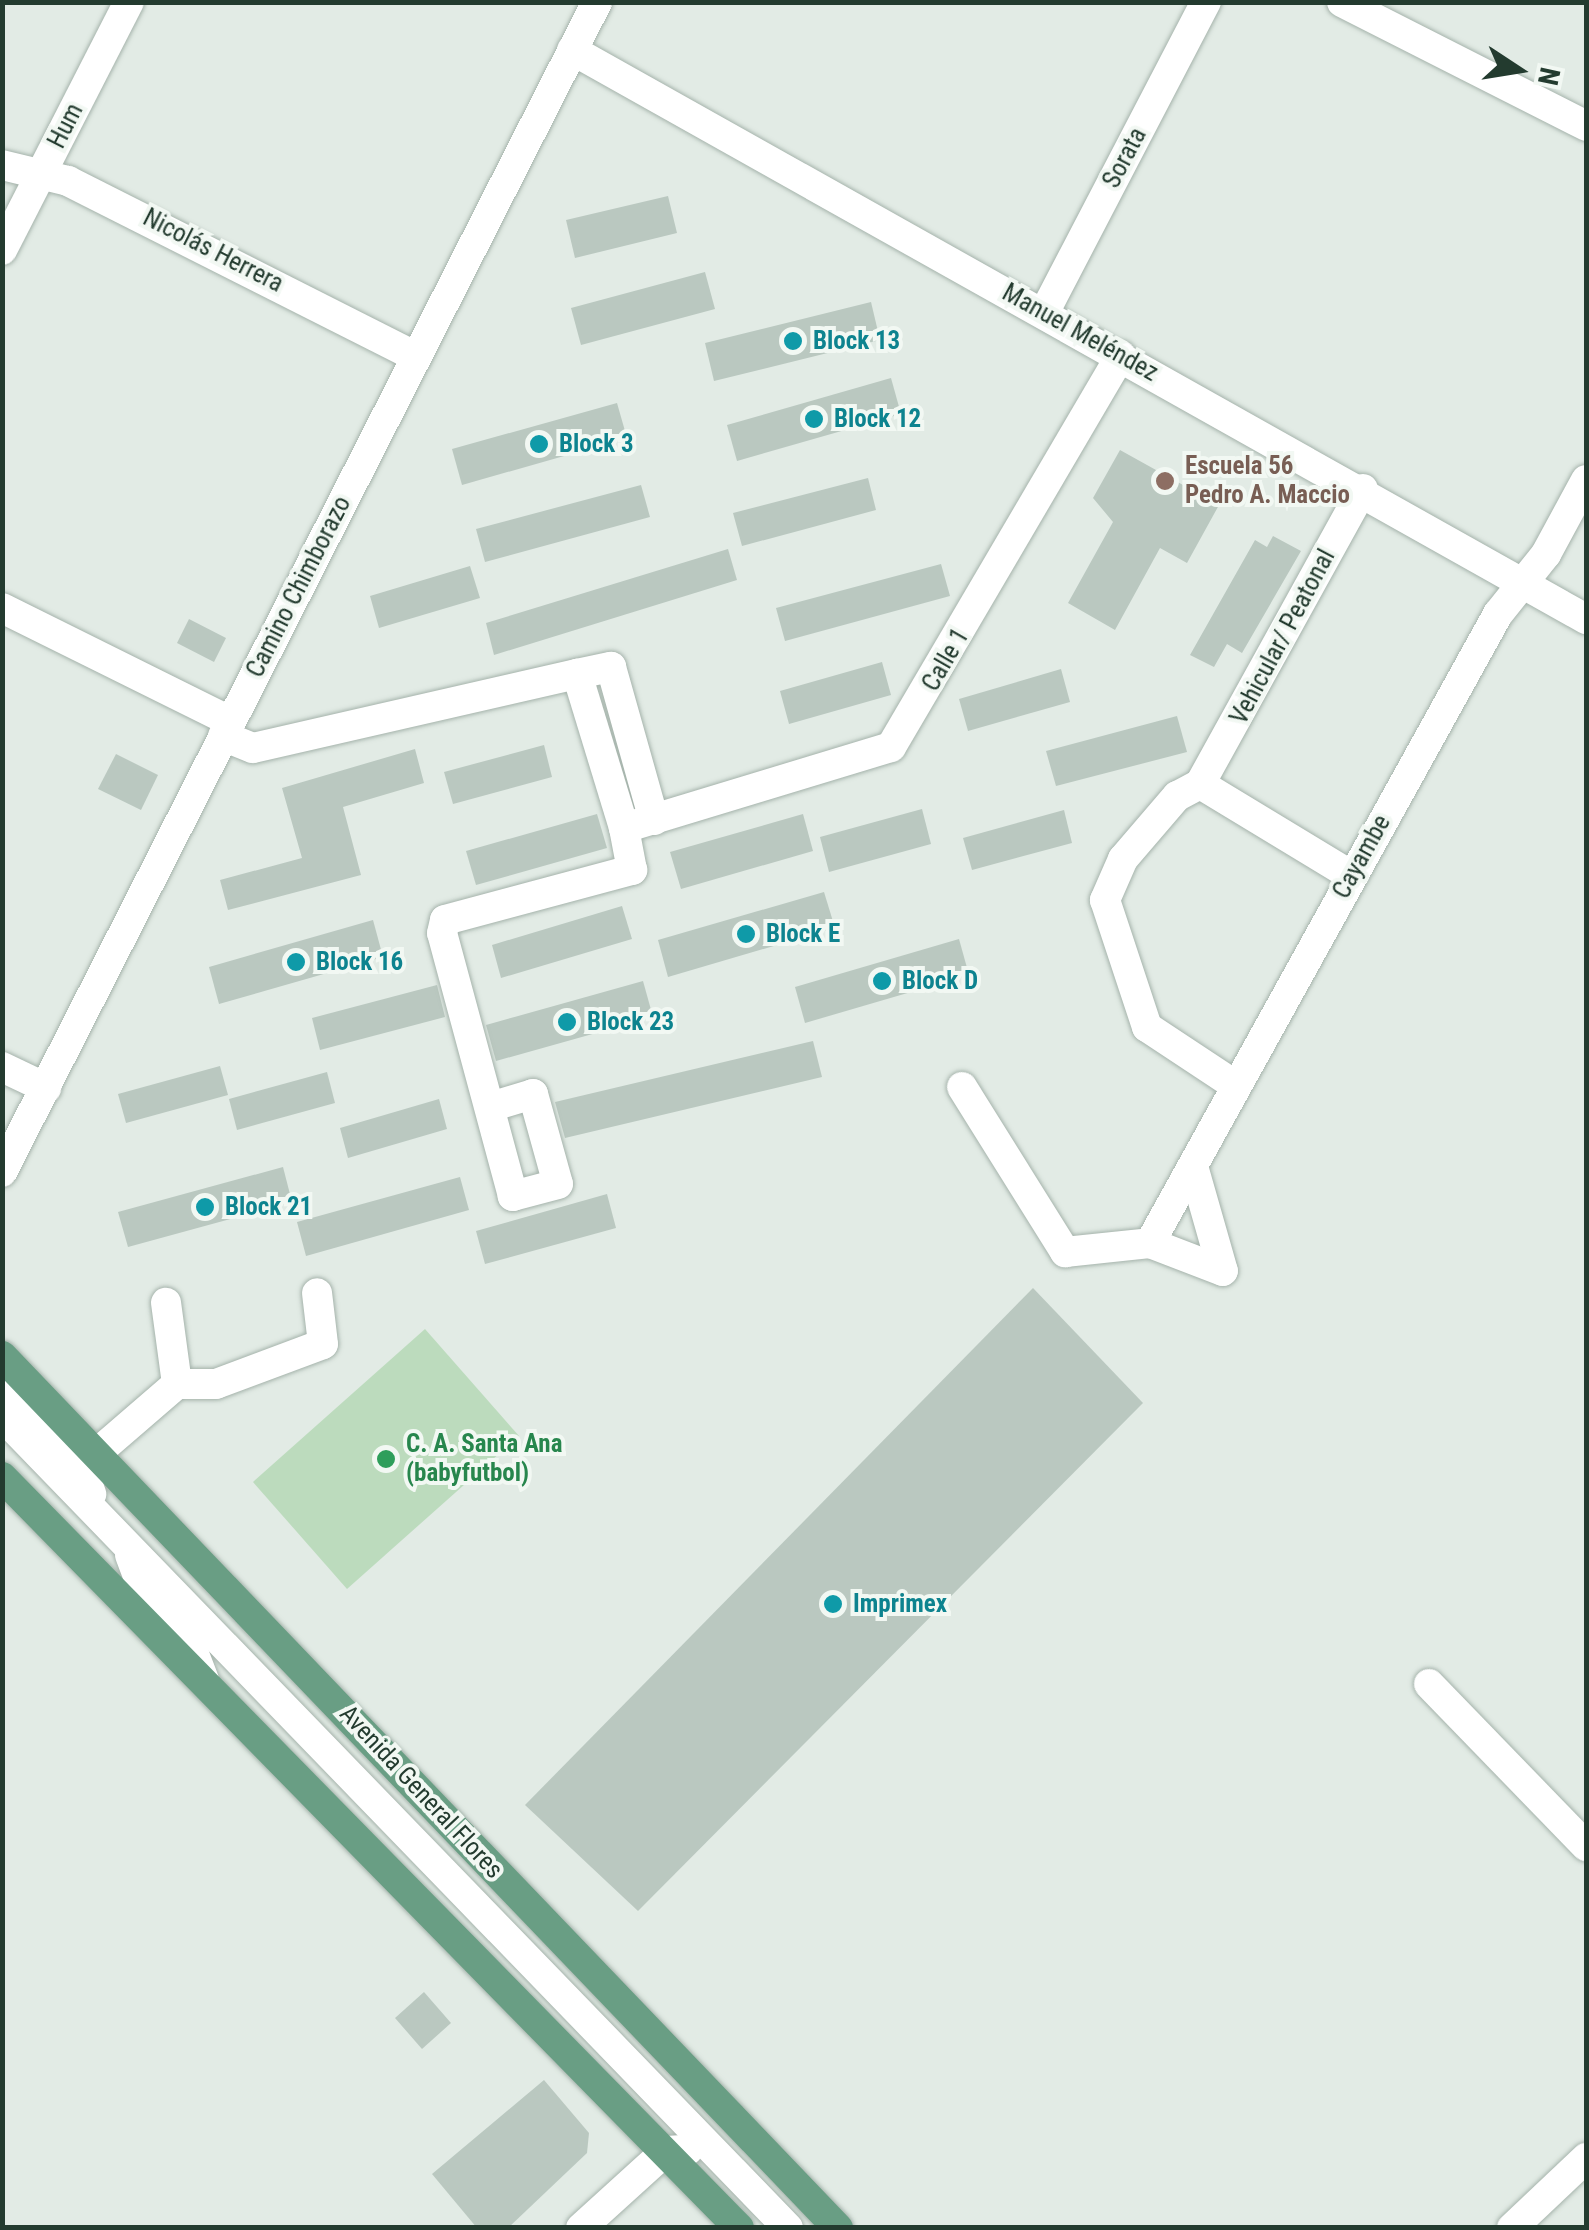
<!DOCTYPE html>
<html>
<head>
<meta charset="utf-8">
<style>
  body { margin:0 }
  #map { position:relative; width:1589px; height:2230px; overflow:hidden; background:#e2ebe5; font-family:"Roboto Condensed",sans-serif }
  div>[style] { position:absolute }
  .green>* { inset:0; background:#bcdbbd }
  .building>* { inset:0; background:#bac8c0 }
  .roads { filter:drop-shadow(0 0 2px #a5b3ab) drop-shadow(0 0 2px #a5b3ab) }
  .minor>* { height:30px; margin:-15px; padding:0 15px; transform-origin:15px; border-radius:15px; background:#fff }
  .major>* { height:30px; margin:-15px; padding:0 15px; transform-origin:15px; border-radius:15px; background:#699e84 }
  .dots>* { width:28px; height:28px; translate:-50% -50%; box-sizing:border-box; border:5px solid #f2f8f3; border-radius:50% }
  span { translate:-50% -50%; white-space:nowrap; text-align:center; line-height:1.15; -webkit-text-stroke:8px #f2f8f3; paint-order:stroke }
  .street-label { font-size:25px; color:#233b2f }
  .culture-label { font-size:25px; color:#0d838f; font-weight:700 }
  .left { translate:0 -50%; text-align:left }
  .education-label { font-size:25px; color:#785e54; font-weight:700 }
  .leisure-label { font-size:25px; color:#27864d; font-weight:700 }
  .frame { position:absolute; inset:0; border:5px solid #233b2f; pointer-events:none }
  .north { position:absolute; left:1469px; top:20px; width:100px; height:100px; -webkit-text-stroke:8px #f2f8f3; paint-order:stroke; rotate:102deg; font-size:28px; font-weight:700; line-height:40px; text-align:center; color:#233b2f }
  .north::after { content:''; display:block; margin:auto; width:35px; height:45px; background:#233b2f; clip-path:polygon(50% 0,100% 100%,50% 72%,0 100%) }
</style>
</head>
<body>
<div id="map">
  <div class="green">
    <div style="clip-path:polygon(425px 1329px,519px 1436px,347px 1589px,253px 1482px)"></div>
  </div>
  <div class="building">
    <div style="clip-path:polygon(668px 196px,677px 233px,575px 258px,566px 220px)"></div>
    <div style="clip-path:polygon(705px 272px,715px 309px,581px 345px,571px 308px)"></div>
    <div style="clip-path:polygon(871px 302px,880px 340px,714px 381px,705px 343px)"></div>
    <div style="clip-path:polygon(891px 378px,901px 414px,737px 461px,727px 425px)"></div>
    <div style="clip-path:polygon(617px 403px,627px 438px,462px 485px,452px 449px)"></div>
    <div style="clip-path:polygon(1120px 450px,1219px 505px,1187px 563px,1160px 548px,1115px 630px,1068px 603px,1113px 522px,1093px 498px)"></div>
    <div style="clip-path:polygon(868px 478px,876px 510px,742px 546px,733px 513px)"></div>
    <div style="clip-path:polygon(641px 485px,650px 517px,485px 562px,476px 529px)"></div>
    <div style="clip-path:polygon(1273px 536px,1301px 551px,1242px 653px,1227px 644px,1214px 667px,1190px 655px,1255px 540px,1267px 547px)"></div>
    <div style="clip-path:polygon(728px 549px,737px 580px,494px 655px,486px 623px)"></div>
    <div style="clip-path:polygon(941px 564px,950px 596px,785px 641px,776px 608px)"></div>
    <div style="clip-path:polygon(470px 566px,480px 598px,379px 628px,370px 596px)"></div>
    <div style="clip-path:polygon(189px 619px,226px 638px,214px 662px,177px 643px)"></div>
    <div style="clip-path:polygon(882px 662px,891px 695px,789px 724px,780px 691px)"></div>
    <div style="clip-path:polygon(1061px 669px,1070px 702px,968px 731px,959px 699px)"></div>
    <div style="clip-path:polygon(1177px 716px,1187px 752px,1056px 786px,1046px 751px)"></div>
    <div style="clip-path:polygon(544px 745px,552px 777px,453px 804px,444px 772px)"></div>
    <div style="clip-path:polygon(415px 749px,424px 783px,343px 807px,361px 875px,228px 910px,220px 880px,302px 858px,282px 788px)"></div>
    <div style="clip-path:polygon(116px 754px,158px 775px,141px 810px,98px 789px)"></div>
    <div style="clip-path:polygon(922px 809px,931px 844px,829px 872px,820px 837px)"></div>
    <div style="clip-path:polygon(1064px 810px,1072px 843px,972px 870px,963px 838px)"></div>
    <div style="clip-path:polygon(597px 814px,607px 848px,476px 885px,466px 851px)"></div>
    <div style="clip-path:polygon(803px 814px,813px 851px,681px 889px,670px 852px)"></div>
    <div style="clip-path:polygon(824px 892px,835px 928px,668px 977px,658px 940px)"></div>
    <div style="clip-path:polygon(622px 906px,632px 939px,501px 978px,492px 945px)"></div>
    <div style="clip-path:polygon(373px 920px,383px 957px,219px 1004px,209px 967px)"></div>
    <div style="clip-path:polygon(959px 939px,969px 975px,805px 1023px,795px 987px)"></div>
    <div style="clip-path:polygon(643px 981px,653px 1017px,496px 1061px,486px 1025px)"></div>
    <div style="clip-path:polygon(437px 985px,445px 1017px,320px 1050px,312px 1018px)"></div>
    <div style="clip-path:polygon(813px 1041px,822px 1077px,565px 1138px,555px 1102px)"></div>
    <div style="clip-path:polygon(220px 1066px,228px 1095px,126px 1123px,118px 1094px)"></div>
    <div style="clip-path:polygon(327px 1072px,335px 1103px,237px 1130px,229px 1099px)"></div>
    <div style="clip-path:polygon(439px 1099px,447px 1129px,348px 1158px,340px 1128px)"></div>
    <div style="clip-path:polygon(283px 1167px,292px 1202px,128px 1247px,118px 1212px)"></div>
    <div style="clip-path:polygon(460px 1177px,469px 1210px,306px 1256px,297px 1222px)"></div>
    <div style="clip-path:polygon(607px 1194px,616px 1228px,485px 1264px,476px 1231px)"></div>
    <div style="clip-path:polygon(1033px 1288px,1143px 1403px,638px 1911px,525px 1805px)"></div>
    <div style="clip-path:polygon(424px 1992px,451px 2023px,422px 2049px,395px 2018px)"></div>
    <div style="clip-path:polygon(544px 2080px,589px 2133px,587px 2153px,508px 2228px,477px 2228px,432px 2174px)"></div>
  </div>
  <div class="roads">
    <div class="minor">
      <div style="left:1342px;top:2px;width:274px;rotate:26.9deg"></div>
      <div style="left:572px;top:50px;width:1163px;rotate:29.3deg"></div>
      <div style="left:2px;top:165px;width:68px;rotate:13.6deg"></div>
      <div style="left:68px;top:181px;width:389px;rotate:26.8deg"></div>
      <div style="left:2px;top:250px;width:279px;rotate:-62.9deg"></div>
      <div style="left:1044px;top:313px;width:351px;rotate:-62.5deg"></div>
      <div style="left:2px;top:608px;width:254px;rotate:26.4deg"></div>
      <div style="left:577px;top:674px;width:35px;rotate:-12deg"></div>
      <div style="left:611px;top:667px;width:159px;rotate:74.3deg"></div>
      <div style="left:223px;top:736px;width:32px;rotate:22deg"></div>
      <div style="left:253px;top:748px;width:332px;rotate:-12.9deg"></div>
      <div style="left:577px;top:674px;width:161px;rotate:73deg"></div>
      <div style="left:624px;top:828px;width:279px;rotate:-16.9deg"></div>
      <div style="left:891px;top:747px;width:454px;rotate:-59.6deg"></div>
      <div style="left:1200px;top:784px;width:26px;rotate:152deg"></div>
      <div style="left:1177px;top:796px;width:83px;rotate:130.6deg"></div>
      <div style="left:1123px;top:859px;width:45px;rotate:113.7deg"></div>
      <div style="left:1105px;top:900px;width:134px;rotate:71.7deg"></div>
      <div style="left:1147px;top:1027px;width:107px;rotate:33.5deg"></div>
      <div style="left:1352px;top:876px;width:178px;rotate:-148.8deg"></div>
      <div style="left:1200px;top:784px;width:337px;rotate:-61.1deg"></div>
      <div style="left:2px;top:1067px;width:49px;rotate:25.5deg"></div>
      <div style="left:962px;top:1087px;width:195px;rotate:58deg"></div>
      <div style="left:1065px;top:1252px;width:85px;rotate:-6deg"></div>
      <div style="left:1150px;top:1243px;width:78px;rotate:21deg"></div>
      <div style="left:490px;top:1107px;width:45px;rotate:-16.8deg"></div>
      <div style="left:533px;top:1094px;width:93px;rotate:74.5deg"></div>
      <div style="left:558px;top:1184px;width:47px;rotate:165.1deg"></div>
      <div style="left:513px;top:1196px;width:272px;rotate:-105.1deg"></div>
      <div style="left:442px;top:933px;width:13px;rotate:-77deg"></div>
      <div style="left:445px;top:920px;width:194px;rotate:-15deg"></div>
      <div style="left:632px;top:870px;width:43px;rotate:-100.8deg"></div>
      <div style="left:1193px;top:1166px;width:109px;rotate:74.1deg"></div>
      <div style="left:2px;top:1172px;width:1313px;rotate:-63.04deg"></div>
      <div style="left:1150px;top:1243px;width:719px;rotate:-61.05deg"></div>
      <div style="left:1498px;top:614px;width:77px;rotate:-51.3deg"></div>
      <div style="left:1546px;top:554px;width:84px;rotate:-61.6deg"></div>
      <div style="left:2px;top:1381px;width:113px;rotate:46.4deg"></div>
      <div style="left:80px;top:1463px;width:33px;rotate:70deg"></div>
      <div style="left:177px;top:1384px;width:39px"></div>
      <div style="left:216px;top:1384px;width:114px;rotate:-20.5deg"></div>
      <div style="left:323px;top:1344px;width:51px;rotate:-96.7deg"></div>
      <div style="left:2px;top:1416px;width:1130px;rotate:45.93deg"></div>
      <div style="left:97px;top:1453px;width:106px;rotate:-40.8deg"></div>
      <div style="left:177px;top:1384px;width:82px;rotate:-97.7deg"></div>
      <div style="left:130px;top:1555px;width:43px;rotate:69.4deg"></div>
      <div style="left:145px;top:1595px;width:64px;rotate:46.3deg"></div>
      <div style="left:189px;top:1641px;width:42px;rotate:69deg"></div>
      <div style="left:1429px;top:1684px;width:226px;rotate:45.9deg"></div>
      <div style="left:581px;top:2228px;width:115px;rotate:-42.2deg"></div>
      <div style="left:666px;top:2151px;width:22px;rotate:-3deg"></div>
      <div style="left:1512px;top:2228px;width:102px;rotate:-43.4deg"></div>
    </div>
    <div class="major">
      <div style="left:2px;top:1356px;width:1208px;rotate:46.21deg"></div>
      <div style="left:2px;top:1477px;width:1052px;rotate:45.54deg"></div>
    </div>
  </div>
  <div class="dots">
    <div style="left:793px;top:341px;background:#0f9aa8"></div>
    <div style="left:814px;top:419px;background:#0f9aa8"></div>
    <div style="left:539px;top:444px;background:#0f9aa8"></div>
    <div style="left:1165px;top:481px;background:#8d6e63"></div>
    <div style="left:746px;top:934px;background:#0f9aa8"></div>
    <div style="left:296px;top:962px;background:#0f9aa8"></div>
    <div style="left:882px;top:981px;background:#0f9aa8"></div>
    <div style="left:567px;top:1022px;background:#0f9aa8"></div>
    <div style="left:205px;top:1207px;background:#0f9aa8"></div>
    <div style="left:386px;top:1459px;background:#2e9e5b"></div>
    <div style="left:833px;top:1604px;background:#0f9aa8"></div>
  </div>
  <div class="street-label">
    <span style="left:66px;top:126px;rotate:-63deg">Hum</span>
    <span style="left:1125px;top:158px;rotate:-62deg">Sorata</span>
    <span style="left:213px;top:251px;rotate:27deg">Nicolás Herrera</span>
    <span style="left:1080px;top:333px;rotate:29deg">Manuel Meléndez</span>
    <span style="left:299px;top:587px;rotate:-63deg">Camino Chimborazo</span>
    <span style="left:1283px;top:637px;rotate:-62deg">Vehicular/ Peatonal</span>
    <span style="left:946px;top:660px;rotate:-60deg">Calle 1</span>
    <span style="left:1362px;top:857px;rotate:-61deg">Cayambe</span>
    <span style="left:421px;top:1792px;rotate:47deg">Avenida General Flores</span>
  </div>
  <div class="culture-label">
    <span class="left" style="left:813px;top:341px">Block 13</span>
    <span class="left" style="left:834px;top:419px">Block 12</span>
    <span class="left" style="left:559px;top:444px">Block 3</span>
    <span class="left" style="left:766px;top:934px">Block E</span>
    <span class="left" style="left:316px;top:962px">Block 16</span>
    <span class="left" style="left:902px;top:981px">Block D</span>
    <span class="left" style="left:587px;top:1022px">Block 23</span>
    <span class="left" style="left:225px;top:1207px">Block 21</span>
    <span class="left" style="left:853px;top:1604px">Imprimex</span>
  </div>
  <div class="education-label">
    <span class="left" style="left:1185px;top:481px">Escuela 56<br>Pedro A. Maccio</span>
  </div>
  <div class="leisure-label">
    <span class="left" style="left:406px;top:1459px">C. A. Santa Ana<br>(babyfutbol)</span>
  </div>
  <div class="frame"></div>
  <div class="north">N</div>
</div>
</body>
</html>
